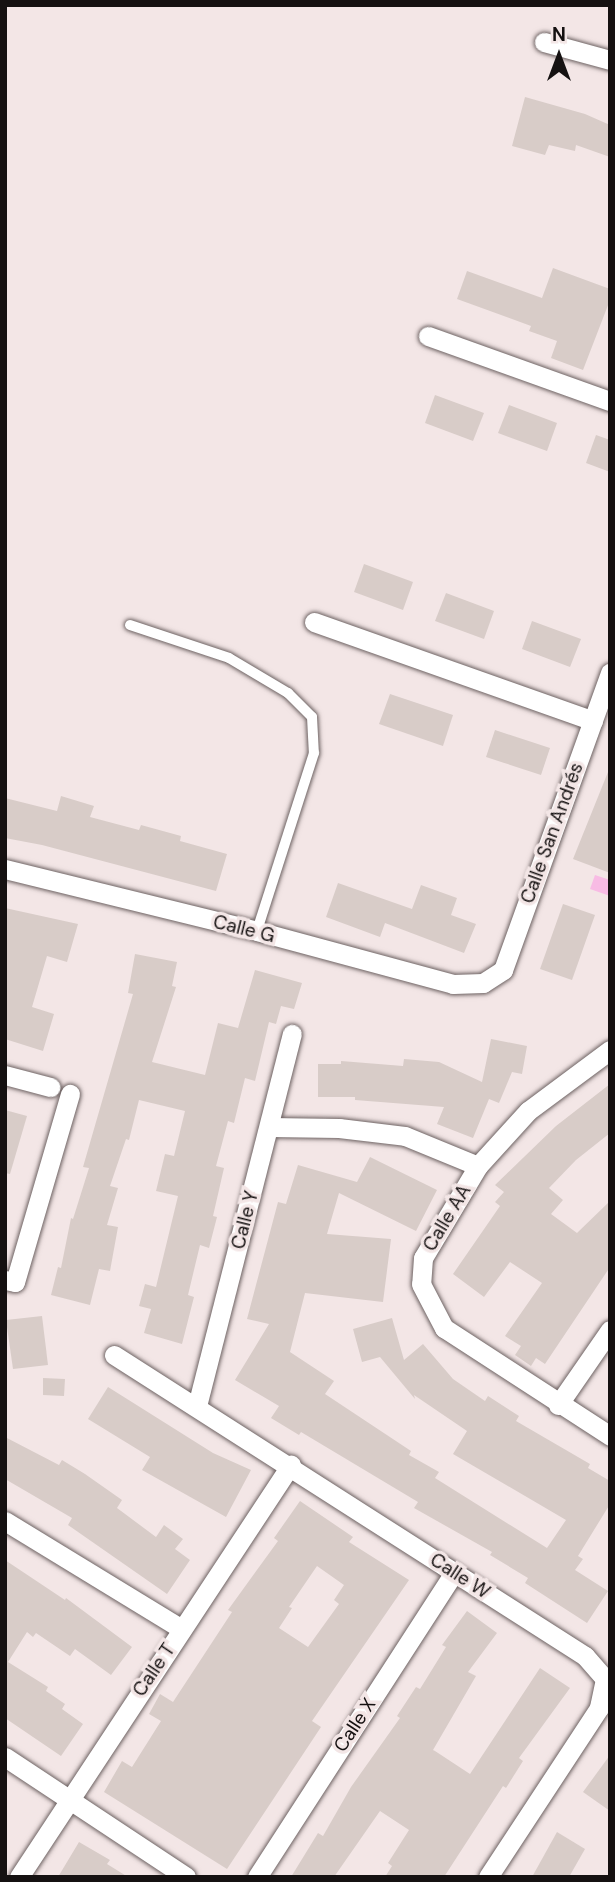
<!DOCTYPE html>
<html>
<head>
<meta charset="utf-8">
<style>
  body { margin:0 }
  #map { position:relative; width:615px; height:1882px; overflow:hidden; background:#f3e6e6; font-family:"DM Sans",sans-serif }
  div>[style] { position:absolute }
  .water>* { inset:0; background:#f8bbe4 }
  .building>* { inset:0; background:#d8ccc8 }
  .roads { filter:drop-shadow(0 0 2px #6d6262) drop-shadow(0 0 2px #6d6262) }
  .lane>* { height:10px; margin:-5px; padding:0 5px; transform-origin:5px; border-radius:5px; background:#fff }
  .street>* { height:19px; margin:-9.5px; padding:0 9.5px; transform-origin:9.5px; border-radius:9.5px; background:#fff }
  span { translate:-50% -50%; white-space:nowrap; text-align:center; line-height:1.15; -webkit-text-stroke:7px #f3e6e6; paint-order:stroke }
  .street-label { font-size:19px; color:#151111 }
  .frame { position:absolute; inset:0; border:7px solid #151111; pointer-events:none }
  .north { position:absolute; left:524px; top:21px; width:70px; height:70px; -webkit-text-stroke:5px #f3e6e6; paint-order:stroke; rotate:0deg; font-size:19px; font-weight:700; line-height:28px; text-align:center; color:#151111 }
  .north::after { content:''; display:block; margin:auto; width:24px; height:32px; background:#151111; clip-path:polygon(50% 0,100% 100%,50% 72%,0 100%) }
</style>
</head>
<body>
<div id="map">
  <div class="water">
    <div style="clip-path:polygon(595px 875px,610px 880px,610px 896px,590px 889px)"></div>
  </div>
  <div class="building">
    <div style="clip-path:polygon(525px 97px,585px 114px,610px 125px,610px 157px,576px 145px,575px 151px,549px 145px,545px 155px,512px 146px)"></div>
    <div style="clip-path:polygon(553px 268px,610px 289px,610px 300px,583px 370px,551px 358px,557px 341px,529px 331px,531px 326px,457px 299px,467px 271px,542px 298px)"></div>
    <div style="clip-path:polygon(435px 395px,484px 413px,473px 441px,425px 423px)"></div>
    <div style="clip-path:polygon(509px 405px,557px 423px,547px 451px,498px 433px)"></div>
    <div style="clip-path:polygon(596px 435px,610px 440px,610px 472px,586px 463px)"></div>
    <div style="clip-path:polygon(364px 564px,413px 582px,403px 610px,354px 592px)"></div>
    <div style="clip-path:polygon(446px 593px,494px 611px,484px 639px,435px 621px)"></div>
    <div style="clip-path:polygon(532px 621px,581px 639px,570px 667px,522px 649px)"></div>
    <div style="clip-path:polygon(390px 694px,453px 715px,443px 746px,379px 724px)"></div>
    <div style="clip-path:polygon(495px 730px,550px 748px,541px 775px,486px 757px)"></div>
    <div style="clip-path:polygon(608px 772px,610px 772px,610px 873px,573px 859px)"></div>
    <div style="clip-path:polygon(61px 796px,94px 806px,90px 817px,139px 830px,141px 825px,181px 836px,180px 841px,227px 854px,216px 891px,42px 845px,5px 838px,5px 798px,57px 811px)"></div>
    <div style="clip-path:polygon(338px 883px,412px 909px,421px 885px,457px 898px,451px 915px,476px 924px,464px 953px,385px 923px,380px 937px,326px 917px)"></div>
    <div style="clip-path:polygon(563px 904px,595px 915px,572px 980px,540px 969px)"></div>
    <div style="clip-path:polygon(5px 908px,78px 924px,67px 962px,47px 956px,32px 1007px,54px 1014px,43px 1051px,5px 1039px)"></div>
    <div style="clip-path:polygon(135px 954px,177px 962px,172px 986px,176px 987px,152px 1062px,205px 1075px,218px 1023px,238px 1028px,255px 970px,302px 983px,294px 1009px,281px 1006px,276px 1024px,269px 1022px,255px 1081px,245px 1078px,234px 1123px,228px 1121px,216px 1166px,224px 1168px,213px 1216px,217px 1217px,209px 1248px,200px 1245px,188px 1295px,194px 1297px,182px 1344px,144px 1333px,151px 1309px,139px 1306px,145px 1284px,156px 1287px,178px 1196px,156px 1191px,165px 1154px,174px 1156px,185px 1111px,139px 1100px,129px 1140px,126px 1139px,110px 1186px,118px 1188px,107px 1225px,118px 1227px,110px 1271px,99px 1269px,90px 1305px,51px 1295px,58px 1267px,61px 1268px,71px 1218px,73px 1219px,89px 1168px,83px 1167px,133px 994px,128px 993px)"></div>
    <div style="clip-path:polygon(491px 1039px,527px 1046px,522px 1074px,512px 1072px,499px 1103px,489px 1099px,473px 1138px,437px 1124px,444px 1107px,355px 1100px,355px 1097px,318px 1097px,318px 1064px,341px 1064px,341px 1061px,403px 1066px,404px 1059px,439px 1062px,482px 1082px)"></div>
    <div style="clip-path:polygon(610px 1084px,610px 1133px,576px 1160px,549px 1188px,563px 1200px,551px 1214px,577px 1233px,610px 1201px,610px 1267px,545px 1364px,536px 1358px,531px 1366px,515px 1355px,521px 1346px,505px 1336px,542px 1283px,510px 1262px,484px 1297px,453px 1274px,500px 1206px,495px 1202px,504px 1192px,495px 1185px,556px 1126px)"></div>
    <div style="clip-path:polygon(5px 1110px,27px 1116px,10px 1174px,5px 1173px)"></div>
    <div style="clip-path:polygon(370px 1157px,437px 1190px,416px 1231px,339px 1193px,327px 1234px,391px 1239px,383px 1302px,305px 1293px,290px 1352px,334px 1381px,325px 1394px,411px 1451px,409px 1455px,439px 1472px,435px 1478px,547px 1548px,566px 1520px,453px 1454px,467px 1431px,414px 1395px,415px 1399px,380px 1357px,362px 1362px,353px 1329px,392px 1318px,404px 1360px,423px 1344px,453px 1379px,485px 1401px,488px 1396px,519px 1416px,516px 1421px,590px 1464px,588px 1468px,610px 1481px,610px 1504px,578px 1556px,583px 1559px,575px 1570px,608px 1591px,587px 1623px,525px 1583px,528px 1578px,490px 1555px,492px 1552px,414px 1508px,418px 1502px,301px 1432px,299px 1435px,271px 1418px,279px 1406px,235px 1380px,269px 1324px,247px 1319px,278px 1202px,286px 1204px,298px 1165px,357px 1182px)"></div>
    <div style="clip-path:polygon(42px 1316px,48px 1365px,13px 1369px,6px 1320px)"></div>
    <div style="clip-path:polygon(43px 1378px,65px 1379px,64px 1396px,43px 1395px)"></div>
    <div style="clip-path:polygon(108px 1387px,213px 1453px,251px 1470px,226px 1517px,142px 1470px,150px 1457px,88px 1419px)"></div>
    <div style="clip-path:polygon(5px 1437px,59px 1465px,62px 1460px,85px 1474px,122px 1500px,117px 1508px,156px 1537px,164px 1525px,183px 1539px,175px 1549px,190px 1560px,167px 1594px,68px 1525px,72px 1518px,5px 1479px)"></div>
    <div style="clip-path:polygon(evenodd,300px 1501px,353px 1537px,349px 1542px,409px 1580px,312px 1721px,321px 1727px,227px 1869px,104px 1792px,122px 1761px,132px 1767px,161px 1721px,149px 1714px,160px 1694px,173px 1702px,232px 1612px,228px 1610px,278px 1541px,274px 1538px,300px 1501px,317px 1566px,344px 1585px,334px 1600px,339px 1604px,308px 1647px,279px 1628px,292px 1608px,289px 1607px,317px 1566px)"></div>
    <div style="clip-path:polygon(5px 1560px,65px 1600px,66px 1598px,132px 1647px,111px 1675px,75px 1649px,70px 1656px,36px 1633px,33px 1637px,27px 1632px,8px 1662px,48px 1687px,46px 1691px,65px 1704px,62px 1709px,83px 1724px,61px 1756px,5px 1718px)"></div>
    <div style="clip-path:polygon(467px 1611px,497px 1633px,468px 1672px,476px 1676px,433px 1750px,435px 1751px,470px 1774px,540px 1668px,570px 1688px,519px 1758px,523px 1761px,506px 1788px,503px 1786px,444px 1877px,385px 1877px,392px 1866px,388px 1863px,409px 1830px,380px 1811px,334px 1877px,291px 1877px,318px 1833px,323px 1836px,351px 1787px,400px 1718px,397px 1716px,416px 1687px,420px 1689px,446px 1647px,442px 1645px)"></div>
    <div style="clip-path:polygon(610px 1755px,610px 1811px,583px 1792px)"></div>
    <div style="clip-path:polygon(557px 1832px,585px 1849px,569px 1877px,532px 1877px)"></div>
    <div style="clip-path:polygon(79px 1842px,110px 1860px,107px 1864px,128px 1877px,58px 1877px)"></div>
  </div>
  <div class="roads">
    <div class="lane">
      <div style="left:130px;top:625px;width:104px;rotate:18.4deg"></div>
      <div style="left:229px;top:658px;width:69px;rotate:30.7deg"></div>
      <div style="left:288px;top:693px;width:34px;rotate:45deg"></div>
      <div style="left:312px;top:717px;width:36px;rotate:87deg"></div>
      <div style="left:314px;top:753px;width:187px;rotate:107.8deg"></div>
    </div>
    <div class="street">
      <div style="left:544px;top:42px;width:68px;rotate:15.3deg"></div>
      <div style="left:428px;top:336px;width:193px;rotate:19.7deg"></div>
      <div style="left:314px;top:622px;width:296px;rotate:19.5deg"></div>
      <div style="left:5px;top:869px;width:260px;rotate:13.8deg"></div>
      <div style="left:257px;top:931px;width:203px;rotate:15.1deg"></div>
      <div style="left:453px;top:984px;width:30px;rotate:-2deg"></div>
      <div style="left:483px;top:983px;width:24px;rotate:-33deg"></div>
      <div style="left:503px;top:970px;width:316px;rotate:-70.2deg"></div>
      <div style="left:610px;top:1050px;width:102px;rotate:143.4deg"></div>
      <div style="left:528px;top:1111px;width:74px;rotate:132.3deg"></div>
      <div style="left:478px;top:1166px;width:107px;rotate:120.9deg"></div>
      <div style="left:423px;top:1258px;width:26px;rotate:94deg"></div>
      <div style="left:421px;top:1284px;width:50px;rotate:62.4deg"></div>
      <div style="left:444px;top:1328px;width:198px;rotate:33deg"></div>
      <div style="left:5px;top:1075px;width:47px;rotate:14.9deg"></div>
      <div style="left:269px;top:1127px;width:70px;rotate:0.8deg"></div>
      <div style="left:339px;top:1128px;width:66px;rotate:6.9deg"></div>
      <div style="left:405px;top:1136px;width:79px;rotate:22.3deg"></div>
      <div style="left:5px;top:1280px;width:10px;rotate:11deg"></div>
      <div style="left:15px;top:1282px;width:196px;rotate:-73.7deg"></div>
      <div style="left:114px;top:1355px;width:559px;rotate:32.58deg"></div>
      <div style="left:585px;top:1656px;width:30px;rotate:49deg"></div>
      <div style="left:605px;top:1679px;width:30px;rotate:102deg"></div>
      <div style="left:599px;top:1708px;width:202px;rotate:123.3deg"></div>
      <div style="left:558px;top:1405px;width:91px;rotate:-55.3deg"></div>
      <div style="left:197px;top:1406px;width:384px;rotate:-75.7deg"></div>
      <div style="left:5px;top:1521px;width:207px;rotate:31.4deg"></div>
      <div style="left:5px;top:1757px;width:217px;rotate:33.5deg"></div>
      <div style="left:19px;top:1877px;width:494px;rotate:-56.6deg"></div>
      <div style="left:257px;top:1877px;width:362px;rotate:-57.1deg"></div>
    </div>
  </div>
  <div class="street-label">
    <span style="left:552px;top:833px;rotate:-70deg">Calle San Andrés</span>
    <span style="left:244px;top:929px;rotate:14deg">Calle G</span>
    <span style="left:447px;top:1218px;rotate:-59deg">Calle AA</span>
    <span style="left:245px;top:1220px;rotate:-76deg">Calle Y</span>
    <span style="left:460px;top:1576px;rotate:33deg">Calle W</span>
    <span style="left:154px;top:1670px;rotate:-56deg">Calle T</span>
    <span style="left:355px;top:1725px;rotate:-57deg">Calle X</span>
  </div>
  <div class="frame"></div>
  <div class="north">N</div>
</div>
</body>
</html>
